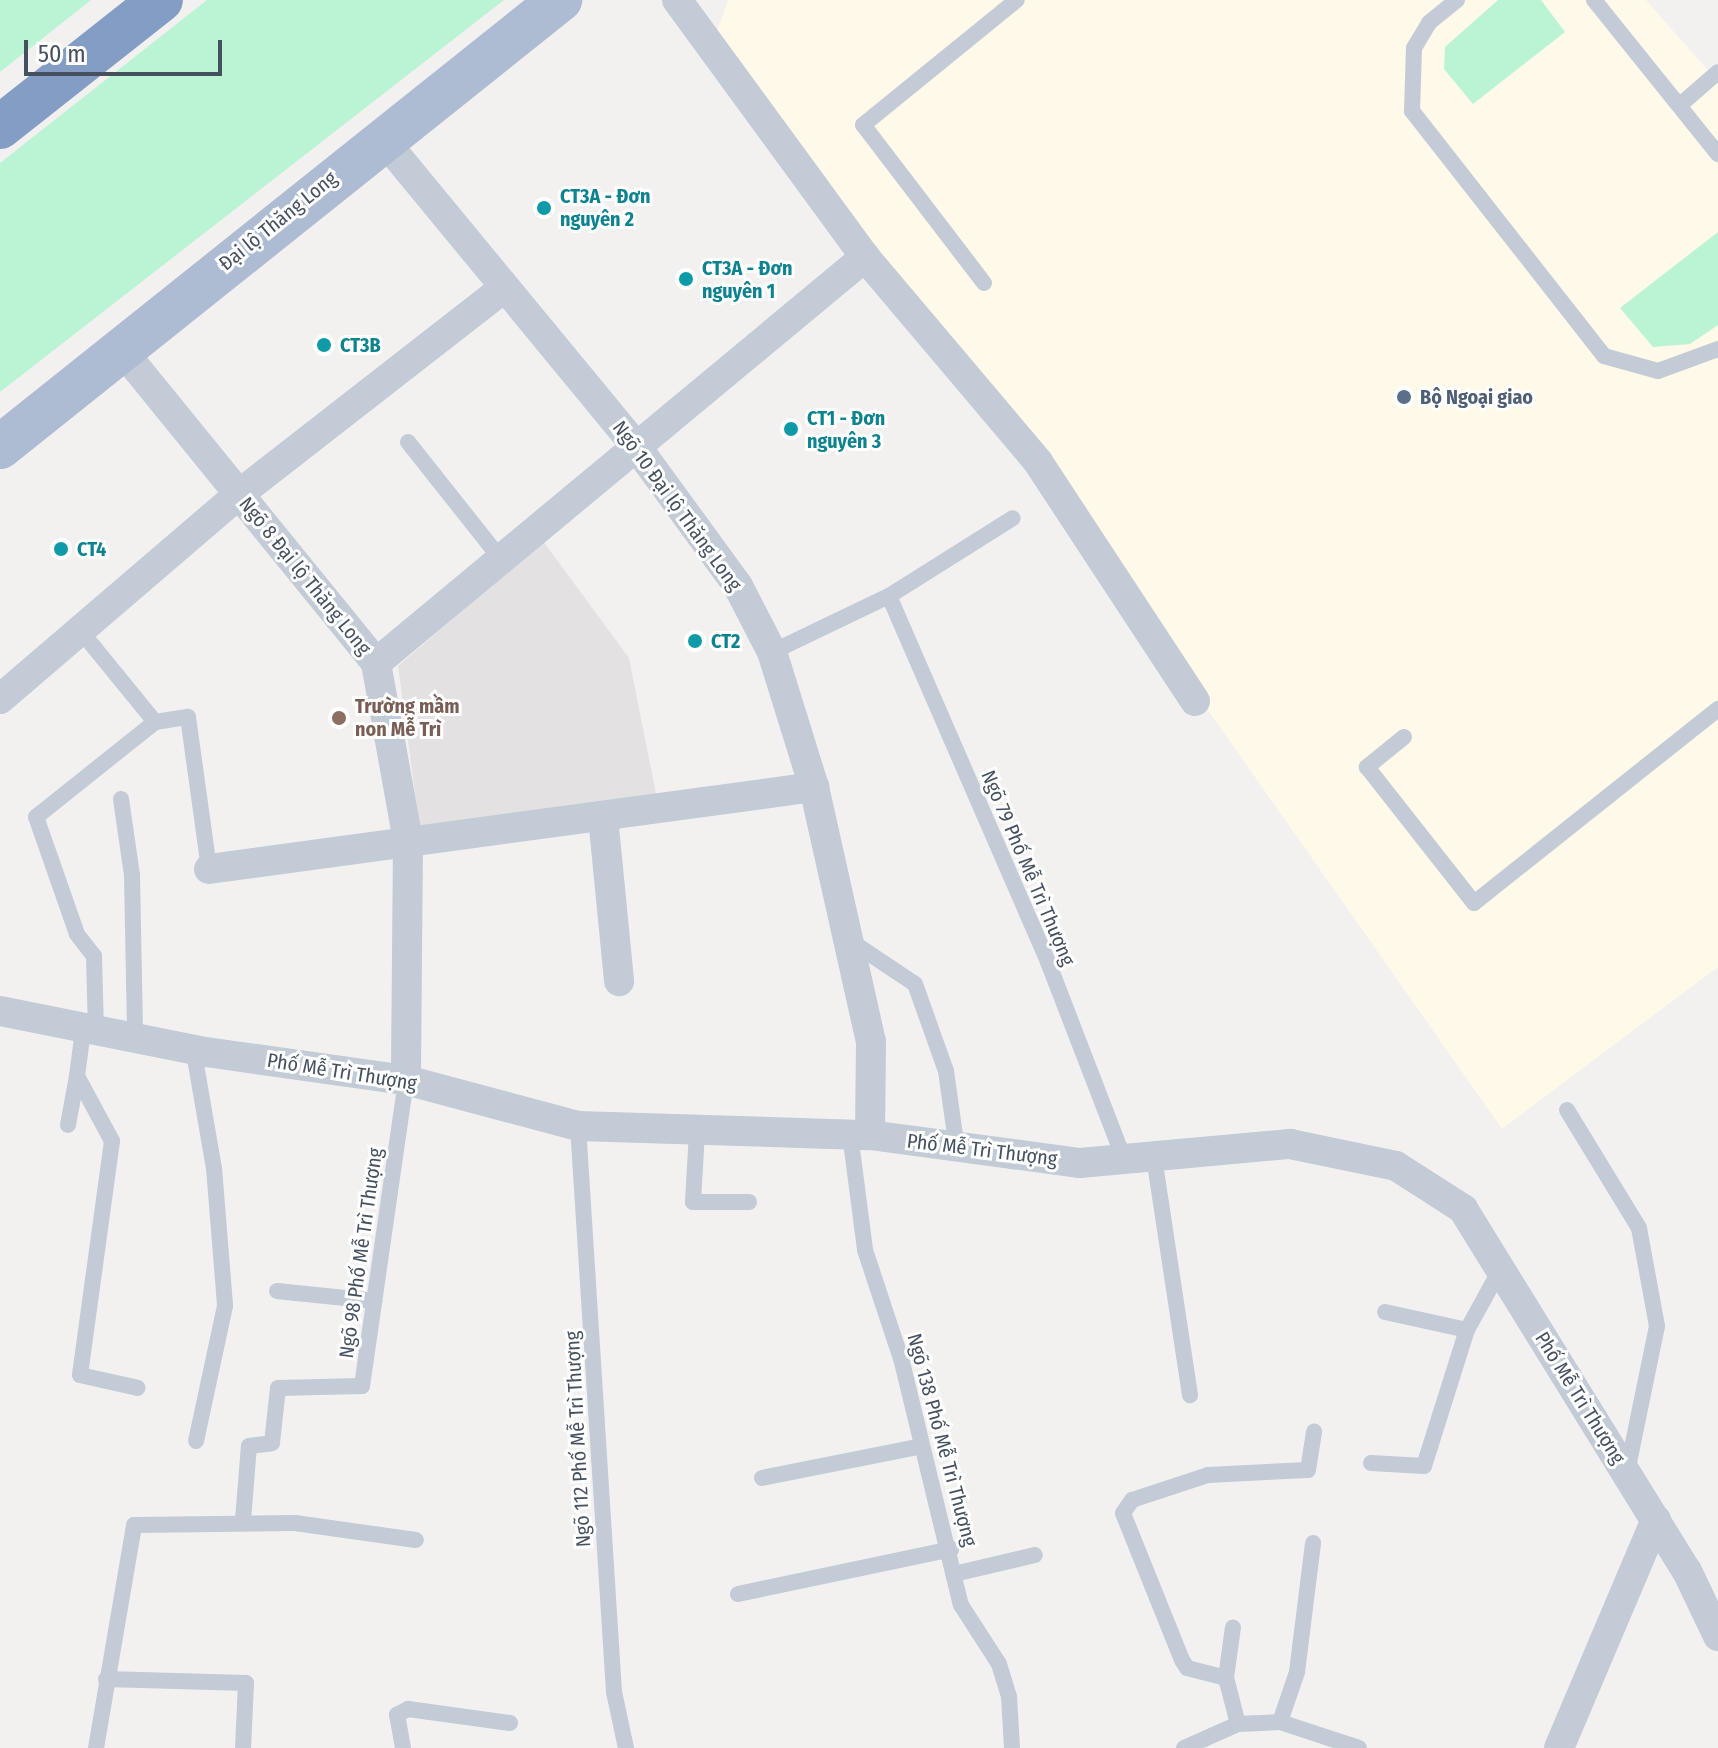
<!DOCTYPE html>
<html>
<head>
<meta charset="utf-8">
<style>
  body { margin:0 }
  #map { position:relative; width:1718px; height:1748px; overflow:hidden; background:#f3f0f0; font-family:"Fira Sans Condensed",sans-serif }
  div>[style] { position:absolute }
  .commercial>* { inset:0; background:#fef9e8 }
  .education>* { inset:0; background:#e4e1e2 }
  .green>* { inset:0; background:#baf4d5 }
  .lane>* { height:16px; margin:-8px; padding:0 8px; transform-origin:8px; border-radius:8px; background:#c2cbd6 }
  .street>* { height:30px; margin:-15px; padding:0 15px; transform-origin:15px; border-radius:15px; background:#c2cbd6 }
  .primary>* { height:44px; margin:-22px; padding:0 22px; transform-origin:22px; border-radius:22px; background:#adbcd2 }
  .highway>* { height:44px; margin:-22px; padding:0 22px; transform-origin:22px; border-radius:22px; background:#839dc4 }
  .dots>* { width:22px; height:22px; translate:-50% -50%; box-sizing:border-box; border:4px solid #fff; border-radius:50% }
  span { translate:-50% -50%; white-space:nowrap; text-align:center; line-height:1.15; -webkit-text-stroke:6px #fff; paint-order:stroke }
  .culture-label { font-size:20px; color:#0d838f; font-weight:700 }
  .left { translate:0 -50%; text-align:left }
  .street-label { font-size:20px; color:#465160 }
  .service-label { font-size:20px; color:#4e5e75; font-weight:700 }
  .education-label { font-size:20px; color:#785e54; font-weight:700 }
  .scale { position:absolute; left:24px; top:40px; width:198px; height:36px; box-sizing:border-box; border:4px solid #465160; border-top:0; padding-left:10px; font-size:24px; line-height:28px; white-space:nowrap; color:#465160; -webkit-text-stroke:6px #fff; paint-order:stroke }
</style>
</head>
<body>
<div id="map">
  <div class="commercial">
    <div style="clip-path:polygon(728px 0,1646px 0,1718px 82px,1718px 967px,1502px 1129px,1189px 683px,715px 37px)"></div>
  </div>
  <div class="education">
    <div style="clip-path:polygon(543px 541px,629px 658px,657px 799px,420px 831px,398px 666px)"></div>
  </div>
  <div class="green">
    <div style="clip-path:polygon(0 0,91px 0,0 72px)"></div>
    <div style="clip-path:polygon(207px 0,504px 0,0 392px,0 163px)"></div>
    <div style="clip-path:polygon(1498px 0,1541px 0,1565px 32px,1473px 104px,1444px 69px,1445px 47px)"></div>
    <div style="clip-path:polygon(1718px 232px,1718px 325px,1690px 344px,1653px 347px,1620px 308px)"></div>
  </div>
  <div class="lane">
    <div style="left:1457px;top:0;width:36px;rotate:141deg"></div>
    <div style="left:1429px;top:23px;width:29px;rotate:121deg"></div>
    <div style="left:1414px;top:48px;width:63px;rotate:91.8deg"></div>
    <div style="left:1412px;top:111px;width:311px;rotate:51.9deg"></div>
    <div style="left:1604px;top:356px;width:56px;rotate:15.5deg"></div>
    <div style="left:1658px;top:371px;width:64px;rotate:-20.1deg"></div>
    <div style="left:1594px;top:0;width:198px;rotate:51.2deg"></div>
    <div style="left:1680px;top:105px;width:50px;rotate:-41deg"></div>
    <div style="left:984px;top:283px;width:199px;rotate:-127.4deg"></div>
    <div style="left:863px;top:125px;width:198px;rotate:-39.1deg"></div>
    <div style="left:408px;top:442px;width:148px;rotate:51.6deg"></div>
    <div style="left:889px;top:596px;width:399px;rotate:66.5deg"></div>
    <div style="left:1048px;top:962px;width:211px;rotate:68.9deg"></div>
    <div style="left:80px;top:630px;width:119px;rotate:50.8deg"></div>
    <div style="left:772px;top:652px;width:130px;rotate:-25.6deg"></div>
    <div style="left:889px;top:596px;width:146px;rotate:-32.2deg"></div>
    <div style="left:1404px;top:737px;width:48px;rotate:141deg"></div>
    <div style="left:1367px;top:767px;width:173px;rotate:51.8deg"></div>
    <div style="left:1474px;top:903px;width:312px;rotate:-38.5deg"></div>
    <div style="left:121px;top:799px;width:77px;rotate:81.8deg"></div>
    <div style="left:132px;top:875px;width:163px;rotate:88.9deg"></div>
    <div style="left:849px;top:940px;width:79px;rotate:33.7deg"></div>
    <div style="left:915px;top:984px;width:92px;rotate:70.4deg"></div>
    <div style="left:946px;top:1071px;width:79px;rotate:82deg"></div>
    <div style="left:83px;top:1030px;width:46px;rotate:97.4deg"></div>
    <div style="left:77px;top:1076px;width:74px;rotate:61.7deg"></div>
    <div style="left:112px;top:1141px;width:236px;rotate:97.8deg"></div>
    <div style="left:80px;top:1375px;width:59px;rotate:12.6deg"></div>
    <div style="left:96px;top:1032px;width:76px;rotate:-91.5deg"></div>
    <div style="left:94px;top:956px;width:28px;rotate:-128deg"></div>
    <div style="left:77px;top:934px;width:124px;rotate:-109.3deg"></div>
    <div style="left:36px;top:817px;width:152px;rotate:-38.6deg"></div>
    <div style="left:155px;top:722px;width:33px;rotate:-9deg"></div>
    <div style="left:188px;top:717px;width:153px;rotate:82.1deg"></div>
    <div style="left:193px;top:1047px;width:123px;rotate:80.2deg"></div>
    <div style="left:214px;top:1168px;width:138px;rotate:85.4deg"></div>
    <div style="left:225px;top:1306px;width:138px;rotate:102.1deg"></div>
    <div style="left:1567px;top:1110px;width:138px;rotate:58.6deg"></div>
    <div style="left:1639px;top:1228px;width:100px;rotate:79.6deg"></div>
    <div style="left:1657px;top:1326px;width:149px;rotate:101.6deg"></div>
    <div style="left:68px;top:1125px;width:50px;rotate:-79.6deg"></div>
    <div style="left:578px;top:1126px;width:567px;rotate:86.36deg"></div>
    <div style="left:614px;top:1692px;width:57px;rotate:77.9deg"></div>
    <div style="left:697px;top:1132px;width:70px;rotate:93.3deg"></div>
    <div style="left:693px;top:1202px;width:56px"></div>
    <div style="left:850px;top:1134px;width:117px;rotate:82.6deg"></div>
    <div style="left:865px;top:1250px;width:118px;rotate:71.7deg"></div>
    <div style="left:902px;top:1362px;width:250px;rotate:76.4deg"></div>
    <div style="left:961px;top:1605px;width:70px;rotate:57.2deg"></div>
    <div style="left:999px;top:1664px;width:34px;rotate:73deg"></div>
    <div style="left:1009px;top:1696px;width:52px;rotate:86.7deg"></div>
    <div style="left:1154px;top:1157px;width:241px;rotate:81.4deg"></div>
    <div style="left:277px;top:1291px;width:98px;rotate:5.9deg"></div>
    <div style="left:1385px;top:1312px;width:84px;rotate:12.4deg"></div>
    <div style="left:1371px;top:1463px;width:53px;rotate:3.2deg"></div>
    <div style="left:1424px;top:1466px;width:143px;rotate:-72.5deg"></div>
    <div style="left:1467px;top:1330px;width:68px;rotate:-61.2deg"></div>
    <div style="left:762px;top:1478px;width:163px;rotate:-11.3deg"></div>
    <div style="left:243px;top:1520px;width:74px;rotate:-85.4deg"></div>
    <div style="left:249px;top:1446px;width:23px;rotate:-7deg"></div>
    <div style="left:272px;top:1443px;width:55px;rotate:-83.8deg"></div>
    <div style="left:278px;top:1388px;width:84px;rotate:-1.4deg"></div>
    <div style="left:362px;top:1386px;width:309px;rotate:-81.8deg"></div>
    <div style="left:954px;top:1574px;width:83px;rotate:-13.2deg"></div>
    <div style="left:738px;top:1594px;width:218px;rotate:-11.9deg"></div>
    <div style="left:1226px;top:1678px;width:51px;rotate:-82.2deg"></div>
    <div style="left:106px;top:1679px;width:140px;rotate:1.6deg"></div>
    <div style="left:246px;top:1683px;width:65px;rotate:92.6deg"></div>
    <div style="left:1280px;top:1722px;width:53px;rotate:-71.2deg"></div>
    <div style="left:1297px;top:1672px;width:130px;rotate:-82.9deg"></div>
    <div style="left:1238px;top:1724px;width:48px;rotate:-104.6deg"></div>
    <div style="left:1226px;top:1678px;width:40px;rotate:-165.6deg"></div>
    <div style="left:1187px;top:1668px;width:9px;rotate:-122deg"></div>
    <div style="left:1182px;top:1660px;width:158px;rotate:-111.9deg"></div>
    <div style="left:1123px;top:1513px;width:16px;rotate:-55deg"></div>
    <div style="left:1132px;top:1500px;width:80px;rotate:-18.2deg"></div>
    <div style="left:1208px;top:1475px;width:100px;rotate:-2.9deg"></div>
    <div style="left:1308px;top:1470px;width:39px;rotate:-81deg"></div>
    <div style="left:96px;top:1748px;width:226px;rotate:-80.3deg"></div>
    <div style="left:134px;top:1525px;width:161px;rotate:-0.7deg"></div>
    <div style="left:295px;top:1523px;width:122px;rotate:8deg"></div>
    <div style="left:403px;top:1748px;width:34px;rotate:-100deg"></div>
    <div style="left:397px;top:1715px;width:13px;rotate:-29deg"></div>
    <div style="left:408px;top:1709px;width:103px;rotate:7.8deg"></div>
    <div style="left:1184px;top:1748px;width:59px;rotate:-24deg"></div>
    <div style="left:1238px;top:1724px;width:42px;rotate:-2.7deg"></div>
    <div style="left:1280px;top:1722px;width:83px;rotate:18.2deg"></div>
  </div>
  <div class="street">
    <div style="left:677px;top:0;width:318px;rotate:53.8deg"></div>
    <div style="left:865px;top:257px;width:268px;rotate:49.8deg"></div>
    <div style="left:1038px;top:462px;width:286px;rotate:56.7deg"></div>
    <div style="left:382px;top:138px;width:399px;rotate:50.5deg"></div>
    <div style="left:636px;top:446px;width:173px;rotate:53.9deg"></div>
    <div style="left:738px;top:586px;width:74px;rotate:62.7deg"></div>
    <div style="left:772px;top:652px;width:141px;rotate:72.7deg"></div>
    <div style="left:814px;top:787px;width:260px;rotate:77.4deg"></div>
    <div style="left:871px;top:1041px;width:94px;rotate:90.6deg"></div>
    <div style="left:121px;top:349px;width:405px;rotate:50.9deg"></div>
    <div style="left:376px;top:663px;width:181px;rotate:79.8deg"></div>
    <div style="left:408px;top:841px;width:239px;rotate:90.5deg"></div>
    <div style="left:376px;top:663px;width:636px;rotate:-39.7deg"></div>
    <div style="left:0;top:699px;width:313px;rotate:-40.6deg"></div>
    <div style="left:238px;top:495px;width:336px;rotate:-37.9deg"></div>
    <div style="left:603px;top:817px;width:165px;rotate:84.4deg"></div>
    <div style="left:209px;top:869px;width:611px;rotate:-7.72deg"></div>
    <div style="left:0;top:1011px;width:210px;rotate:11.3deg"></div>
    <div style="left:206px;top:1052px;width:202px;rotate:8deg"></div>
    <div style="left:406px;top:1080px;width:178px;rotate:15deg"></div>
    <div style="left:578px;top:1126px;width:292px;rotate:1.8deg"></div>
    <div style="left:870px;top:1135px;width:212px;rotate:7.6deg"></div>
    <div style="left:1080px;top:1163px;width:211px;rotate:-5.2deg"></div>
    <div style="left:1290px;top:1144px;width:108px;rotate:11.7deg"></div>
    <div style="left:1396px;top:1166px;width:80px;rotate:32.7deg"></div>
    <div style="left:1463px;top:1209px;width:426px;rotate:58.3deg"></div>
    <div style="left:1687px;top:1571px;width:72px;rotate:64.5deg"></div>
    <div style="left:1559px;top:1748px;width:248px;rotate:-67deg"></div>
  </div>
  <div class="primary">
    <div style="left:0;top:447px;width:717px;rotate:-38.6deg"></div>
  </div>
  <div class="highway">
    <div style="left:0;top:127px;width:205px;rotate:-38.3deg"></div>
  </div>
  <div class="dots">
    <div style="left:544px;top:208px;background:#0f9aa8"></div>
    <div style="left:686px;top:279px;background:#0f9aa8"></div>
    <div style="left:324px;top:345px;background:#0f9aa8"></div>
    <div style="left:1404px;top:397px;background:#5c6f8a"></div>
    <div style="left:791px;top:429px;background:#0f9aa8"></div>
    <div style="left:61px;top:549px;background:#0f9aa8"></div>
    <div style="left:695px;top:641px;background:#0f9aa8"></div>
    <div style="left:339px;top:718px;background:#8d6e63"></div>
  </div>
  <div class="culture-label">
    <span class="left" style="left:560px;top:208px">CT3A - Đơn<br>nguyên 2</span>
    <span class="left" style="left:702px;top:280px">CT3A - Đơn<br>nguyên 1</span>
    <span class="left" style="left:340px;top:345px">CT3B</span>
    <span class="left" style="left:807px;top:430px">CT1 - Đơn<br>nguyên 3</span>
    <span class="left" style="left:77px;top:549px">CT4</span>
    <span class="left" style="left:711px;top:641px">CT2</span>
  </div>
  <div class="street-label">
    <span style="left:278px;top:221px;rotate:-39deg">Đại lộ Thăng Long</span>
    <span style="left:677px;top:506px;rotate:54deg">Ngõ 10 Đại lộ Thăng Long</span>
    <span style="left:305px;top:576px;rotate:51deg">Ngõ 8 Đại lộ Thăng Long</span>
    <span style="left:1028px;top:868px;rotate:67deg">Ngõ 79 Phố Mễ Trì Thượng</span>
    <span style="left:342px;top:1072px;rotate:9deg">Phố Mễ Trì Thượng</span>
    <span style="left:982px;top:1150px;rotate:7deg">Phố Mễ Trì Thượng</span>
    <span style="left:361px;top:1253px;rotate:-82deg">Ngõ 98 Phố Mễ Trì Thượng</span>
    <span style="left:1580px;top:1398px;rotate:58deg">Phố Mễ Trì Thượng</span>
    <span style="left:578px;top:1439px;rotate:-93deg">Ngõ 112 Phố Mễ Trì Thượng</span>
    <span style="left:942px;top:1440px;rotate:75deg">Ngõ 138 Phố Mễ Trì Thượng</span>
  </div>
  <div class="service-label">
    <span class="left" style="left:1420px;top:397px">Bộ Ngoại giao</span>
  </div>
  <div class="education-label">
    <span class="left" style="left:355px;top:718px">Trường mầm<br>non Mễ Trì</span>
  </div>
  <div class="scale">50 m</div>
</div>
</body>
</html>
